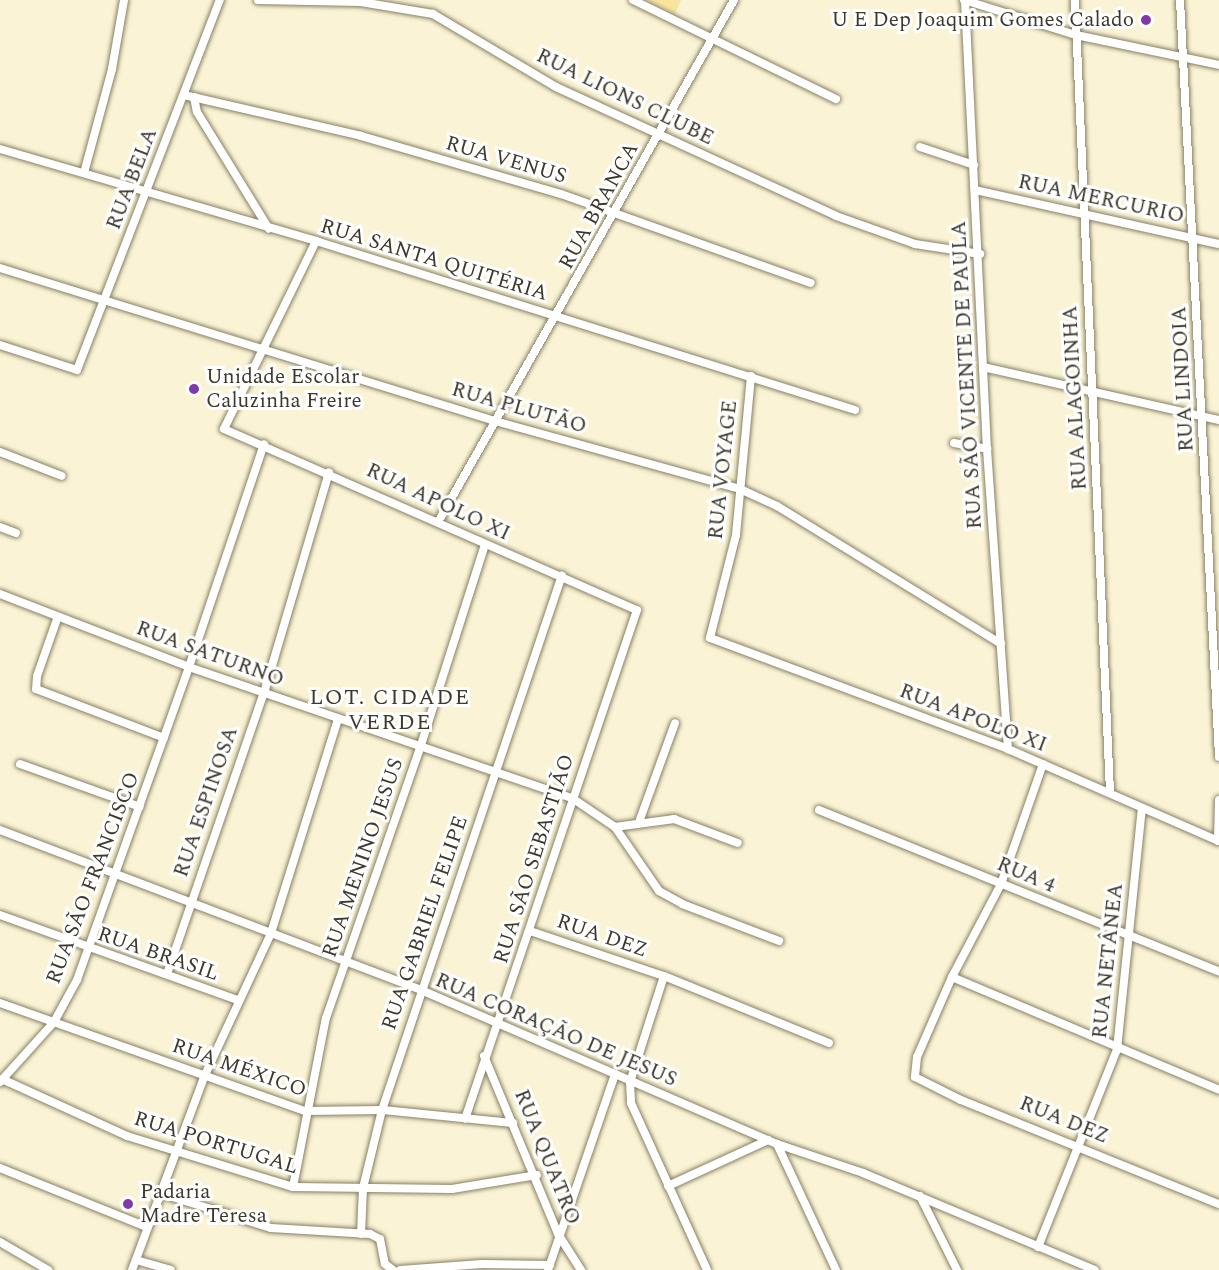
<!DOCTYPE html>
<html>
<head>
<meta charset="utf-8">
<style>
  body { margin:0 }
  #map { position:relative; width:1219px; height:1270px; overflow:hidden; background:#faf3d5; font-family:Spectral,serif }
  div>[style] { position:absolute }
  .green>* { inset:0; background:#f7e59f }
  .roads { filter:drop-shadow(0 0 2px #878065) drop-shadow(0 0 2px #878065) }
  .street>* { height:8px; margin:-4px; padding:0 4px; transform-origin:4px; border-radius:4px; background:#fff }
  .dots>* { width:16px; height:16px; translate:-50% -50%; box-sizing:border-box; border:3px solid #fff; border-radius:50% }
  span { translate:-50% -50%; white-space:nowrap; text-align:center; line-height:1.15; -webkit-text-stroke:6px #fff; paint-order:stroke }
  .poi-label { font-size:21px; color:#3c392d }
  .right { translate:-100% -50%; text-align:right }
  .left { translate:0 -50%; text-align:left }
  .street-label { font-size:21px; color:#3c392d }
  .neighbourhood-label { font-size:22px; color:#3c392d; letter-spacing:1.5px }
</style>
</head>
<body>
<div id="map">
  <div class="green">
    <div style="clip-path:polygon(646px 0,681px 0,675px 14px)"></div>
  </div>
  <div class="roads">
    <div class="street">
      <div style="left:258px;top:0;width:103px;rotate:1.1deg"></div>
      <div style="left:361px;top:2px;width:73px;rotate:9.5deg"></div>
      <div style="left:433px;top:14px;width:143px;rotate:30.7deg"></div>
      <div style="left:556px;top:87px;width:308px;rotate:24.7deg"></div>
      <div style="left:836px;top:216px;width:84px;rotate:19.5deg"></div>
      <div style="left:915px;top:244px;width:66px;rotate:8.7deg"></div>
      <div style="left:633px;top:0;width:226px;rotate:26deg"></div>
      <div style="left:964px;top:0;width:117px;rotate:17.4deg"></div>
      <div style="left:1076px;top:35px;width:146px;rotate:11.8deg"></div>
      <div style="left:965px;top:0;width:450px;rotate:87.2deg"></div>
      <div style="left:987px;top:449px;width:301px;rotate:86deg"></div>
      <div style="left:1075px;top:0;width:794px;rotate:87.47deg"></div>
      <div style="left:1180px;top:0;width:758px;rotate:87.05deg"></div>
      <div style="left:184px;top:95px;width:182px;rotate:13deg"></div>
      <div style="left:361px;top:136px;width:208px;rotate:16.2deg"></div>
      <div style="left:561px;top:194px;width:265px;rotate:19.6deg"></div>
      <div style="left:194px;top:97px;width:15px;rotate:79deg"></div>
      <div style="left:197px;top:112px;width:137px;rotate:58.4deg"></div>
      <div style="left:920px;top:147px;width:57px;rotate:18.4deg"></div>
      <div style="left:0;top:149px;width:329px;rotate:16.2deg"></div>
      <div style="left:316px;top:241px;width:565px;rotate:17.41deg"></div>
      <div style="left:84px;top:173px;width:108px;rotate:-74.9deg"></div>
      <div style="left:112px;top:69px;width:70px;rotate:-80.1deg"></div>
      <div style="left:975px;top:190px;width:250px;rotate:12.5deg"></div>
      <div style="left:316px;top:241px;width:209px;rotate:116.1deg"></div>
      <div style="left:224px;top:429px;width:451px;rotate:23.7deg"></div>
      <div style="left:637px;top:610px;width:537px;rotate:108.67deg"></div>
      <div style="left:0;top:268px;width:518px;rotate:17.18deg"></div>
      <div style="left:495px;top:421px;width:254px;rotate:15.5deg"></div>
      <div style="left:740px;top:489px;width:41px;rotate:24.7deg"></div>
      <div style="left:777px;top:506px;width:263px;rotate:31.6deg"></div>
      <div style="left:0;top:345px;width:81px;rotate:18deg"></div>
      <div style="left:77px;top:370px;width:397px;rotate:-68.9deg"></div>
      <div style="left:983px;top:367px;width:242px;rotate:12.7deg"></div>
      <div style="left:751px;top:376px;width:160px;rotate:95.4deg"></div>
      <div style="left:736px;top:535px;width:106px;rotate:104.2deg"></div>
      <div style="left:710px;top:638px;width:318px;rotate:20.4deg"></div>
      <div style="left:1008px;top:749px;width:230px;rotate:23.6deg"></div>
      <div style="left:954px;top:443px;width:34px;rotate:10deg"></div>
      <div style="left:0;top:452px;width:66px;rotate:21.2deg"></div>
      <div style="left:438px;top:522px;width:600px;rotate:-60.44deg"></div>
      <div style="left:0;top:527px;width:17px;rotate:21deg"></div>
      <div style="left:0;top:594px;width:203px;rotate:21.1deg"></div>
      <div style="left:189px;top:667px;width:405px;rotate:18.9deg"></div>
      <div style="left:572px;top:798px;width:52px;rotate:34deg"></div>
      <div style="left:615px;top:827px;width:78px;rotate:55.5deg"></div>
      <div style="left:659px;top:891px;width:26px;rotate:29deg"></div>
      <div style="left:682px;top:904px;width:104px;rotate:20.9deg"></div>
      <div style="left:57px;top:619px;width:60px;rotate:109.3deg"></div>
      <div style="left:37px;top:676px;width:13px;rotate:94deg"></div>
      <div style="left:36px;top:689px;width:137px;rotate:20.9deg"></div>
      <div style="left:20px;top:764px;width:127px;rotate:19.7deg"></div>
      <div style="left:1043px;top:764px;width:127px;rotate:109.3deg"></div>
      <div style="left:1001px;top:884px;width:105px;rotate:117.8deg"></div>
      <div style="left:952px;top:977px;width:87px;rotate:113.6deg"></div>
      <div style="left:917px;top:1057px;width:20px;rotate:96deg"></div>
      <div style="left:915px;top:1077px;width:51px;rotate:26.6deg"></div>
      <div style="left:961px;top:1100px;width:278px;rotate:22deg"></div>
      <div style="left:819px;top:810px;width:432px;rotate:22deg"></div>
      <div style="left:639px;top:822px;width:105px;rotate:-70deg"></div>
      <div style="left:615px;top:827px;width:60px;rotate:-7.7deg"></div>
      <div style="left:674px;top:819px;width:68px;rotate:20.6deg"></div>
      <div style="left:0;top:830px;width:450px;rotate:20.8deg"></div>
      <div style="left:421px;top:990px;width:388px;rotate:23.4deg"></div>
      <div style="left:777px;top:1144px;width:91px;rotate:18.6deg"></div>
      <div style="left:863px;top:1173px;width:251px;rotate:22.7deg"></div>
      <div style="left:1218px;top:841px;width:41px;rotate:-88.6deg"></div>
      <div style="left:0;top:915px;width:253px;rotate:19.7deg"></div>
      <div style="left:530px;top:931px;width:141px;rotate:18.6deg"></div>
      <div style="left:664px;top:976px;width:178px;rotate:22.1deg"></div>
      <div style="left:167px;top:974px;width:297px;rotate:-71deg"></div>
      <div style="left:264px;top:693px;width:230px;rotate:-73.6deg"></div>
      <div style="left:664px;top:976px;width:111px;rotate:107.8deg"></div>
      <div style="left:630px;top:1082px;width:21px;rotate:87deg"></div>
      <div style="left:631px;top:1103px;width:183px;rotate:65.5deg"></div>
      <div style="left:952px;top:977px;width:290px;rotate:22.9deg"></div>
      <div style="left:0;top:1003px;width:324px;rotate:19.5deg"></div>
      <div style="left:305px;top:1111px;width:77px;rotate:-0.7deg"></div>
      <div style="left:382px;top:1110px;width:132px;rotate:5.7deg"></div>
      <div style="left:484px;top:1056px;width:193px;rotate:67.4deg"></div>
      <div style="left:558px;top:1234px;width:43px;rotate:57.4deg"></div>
      <div style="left:4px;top:1080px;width:135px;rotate:24.5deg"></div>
      <div style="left:127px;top:1136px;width:174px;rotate:17.1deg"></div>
      <div style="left:293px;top:1187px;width:159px;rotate:0.7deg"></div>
      <div style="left:452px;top:1189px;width:86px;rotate:-9.4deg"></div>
      <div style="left:0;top:1082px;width:81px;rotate:-48deg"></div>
      <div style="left:54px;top:1022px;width:48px;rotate:-61.3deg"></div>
      <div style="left:77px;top:980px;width:332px;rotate:-70.3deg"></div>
      <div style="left:189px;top:667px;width:235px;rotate:-71.4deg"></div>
      <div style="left:777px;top:1144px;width:139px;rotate:64.9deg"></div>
      <div style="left:0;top:1168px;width:158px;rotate:21.9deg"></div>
      <div style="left:668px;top:1186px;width:110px;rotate:-24.7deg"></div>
      <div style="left:293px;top:1187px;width:172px;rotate:-79deg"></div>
      <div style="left:326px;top:1018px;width:289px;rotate:-70.8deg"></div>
      <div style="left:421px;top:745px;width:210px;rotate:-72.3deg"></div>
      <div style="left:160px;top:1193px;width:116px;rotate:17.5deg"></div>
      <div style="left:271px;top:1228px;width:99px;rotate:3.5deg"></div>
      <div style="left:370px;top:1234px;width:11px;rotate:27deg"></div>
      <div style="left:380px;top:1239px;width:25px;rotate:79deg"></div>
      <div style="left:385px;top:1264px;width:10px;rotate:37deg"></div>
      <div style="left:920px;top:1196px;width:83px;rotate:63.4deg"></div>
      <div style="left:361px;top:1234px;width:46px;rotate:-87.5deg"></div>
      <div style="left:363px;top:1188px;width:80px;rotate:-76.3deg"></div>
      <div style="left:382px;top:1110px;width:564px;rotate:-71.4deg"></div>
      <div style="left:0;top:1242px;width:56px;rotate:30.3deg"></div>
      <div style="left:1038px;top:1247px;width:213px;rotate:-68.2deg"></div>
      <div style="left:1117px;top:1049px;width:242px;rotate:-84.1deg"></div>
      <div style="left:136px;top:1260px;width:36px;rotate:16deg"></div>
      <div style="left:132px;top:1270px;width:206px;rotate:-69.5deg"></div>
      <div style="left:204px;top:1077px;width:159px;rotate:-65deg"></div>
      <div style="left:271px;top:933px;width:224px;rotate:-72.6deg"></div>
      <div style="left:400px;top:1270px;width:82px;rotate:-4.2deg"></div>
      <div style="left:482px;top:1264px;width:68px;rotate:0.8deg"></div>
      <div style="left:548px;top:1270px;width:207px;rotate:-71.1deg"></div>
    </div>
  </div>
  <div class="dots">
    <div style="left:1146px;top:20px;background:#8038aa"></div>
    <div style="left:194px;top:389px;background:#8038aa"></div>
    <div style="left:128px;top:1204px;background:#8038aa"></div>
  </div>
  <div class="poi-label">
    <span class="right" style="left:1134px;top:20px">U E Dep Joaquim Gomes Calado</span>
    <span class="left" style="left:206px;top:389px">Unidade Escolar<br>Caluzinha Freire</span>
    <span class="left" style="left:140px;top:1204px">Padaria<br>Madre Teresa</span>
  </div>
  <div class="street-label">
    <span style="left:625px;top:97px;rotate:26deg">RUA LIONS CLUBE</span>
    <span style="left:506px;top:160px;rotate:16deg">RUA VENUS</span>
    <span style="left:132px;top:179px;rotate:-69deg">RUA BELA</span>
    <span style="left:1101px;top:199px;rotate:12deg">RUA MERCURIO</span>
    <span style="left:599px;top:206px;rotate:-61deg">RUA BRANCA</span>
    <span style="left:434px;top:260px;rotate:17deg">RUA SANTA QUITÉRIA</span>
    <span style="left:967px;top:375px;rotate:-93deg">RUA SÃO VICENTE DE PAULA</span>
    <span style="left:1183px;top:379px;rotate:-93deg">RUA LINDOIA</span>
    <span style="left:1075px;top:398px;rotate:-93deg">RUA ALAGOINHA</span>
    <span style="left:519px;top:408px;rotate:16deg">RUA PLUTÃO</span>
    <span style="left:723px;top:470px;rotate:-84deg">RUA VOYAGE</span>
    <span style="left:438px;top:502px;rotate:25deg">RUA APOLO XI</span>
    <span style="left:210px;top:654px;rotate:20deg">RUA SATURNO</span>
    <span style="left:973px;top:718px;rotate:21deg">RUA APOLO XI</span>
    <span style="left:206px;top:802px;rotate:-71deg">RUA ESPINOSA</span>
    <span style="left:363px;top:858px;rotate:-71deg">RUA MENINO JESUS</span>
    <span style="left:534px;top:859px;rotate:-72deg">RUA SÃO SEBASTIÃO</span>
    <span style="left:1026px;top:875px;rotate:23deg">RUA 4</span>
    <span style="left:93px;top:878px;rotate:-69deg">RUA SÃO FRANCISCO</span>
    <span style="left:425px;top:923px;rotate:-71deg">RUA GABRIEL FELIPE</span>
    <span style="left:602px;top:936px;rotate:19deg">RUA DEZ</span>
    <span style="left:158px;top:954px;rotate:19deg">RUA BRASIL</span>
    <span style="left:1108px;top:961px;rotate:-84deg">RUA NETÂNEA</span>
    <span style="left:556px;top:1030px;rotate:23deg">RUA CORAÇÃO DE JESUS</span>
    <span style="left:239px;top:1068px;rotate:19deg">RUA MÉXICO</span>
    <span style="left:1064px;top:1120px;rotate:22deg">RUA DEZ</span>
    <span style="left:216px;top:1143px;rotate:17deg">RUA PORTUGAL</span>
    <span style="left:547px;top:1157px;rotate:68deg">RUA QUATRO</span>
  </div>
  <div class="neighbourhood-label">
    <span style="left:390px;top:710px">LOT. CIDADE<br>VERDE</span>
  </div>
</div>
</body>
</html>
